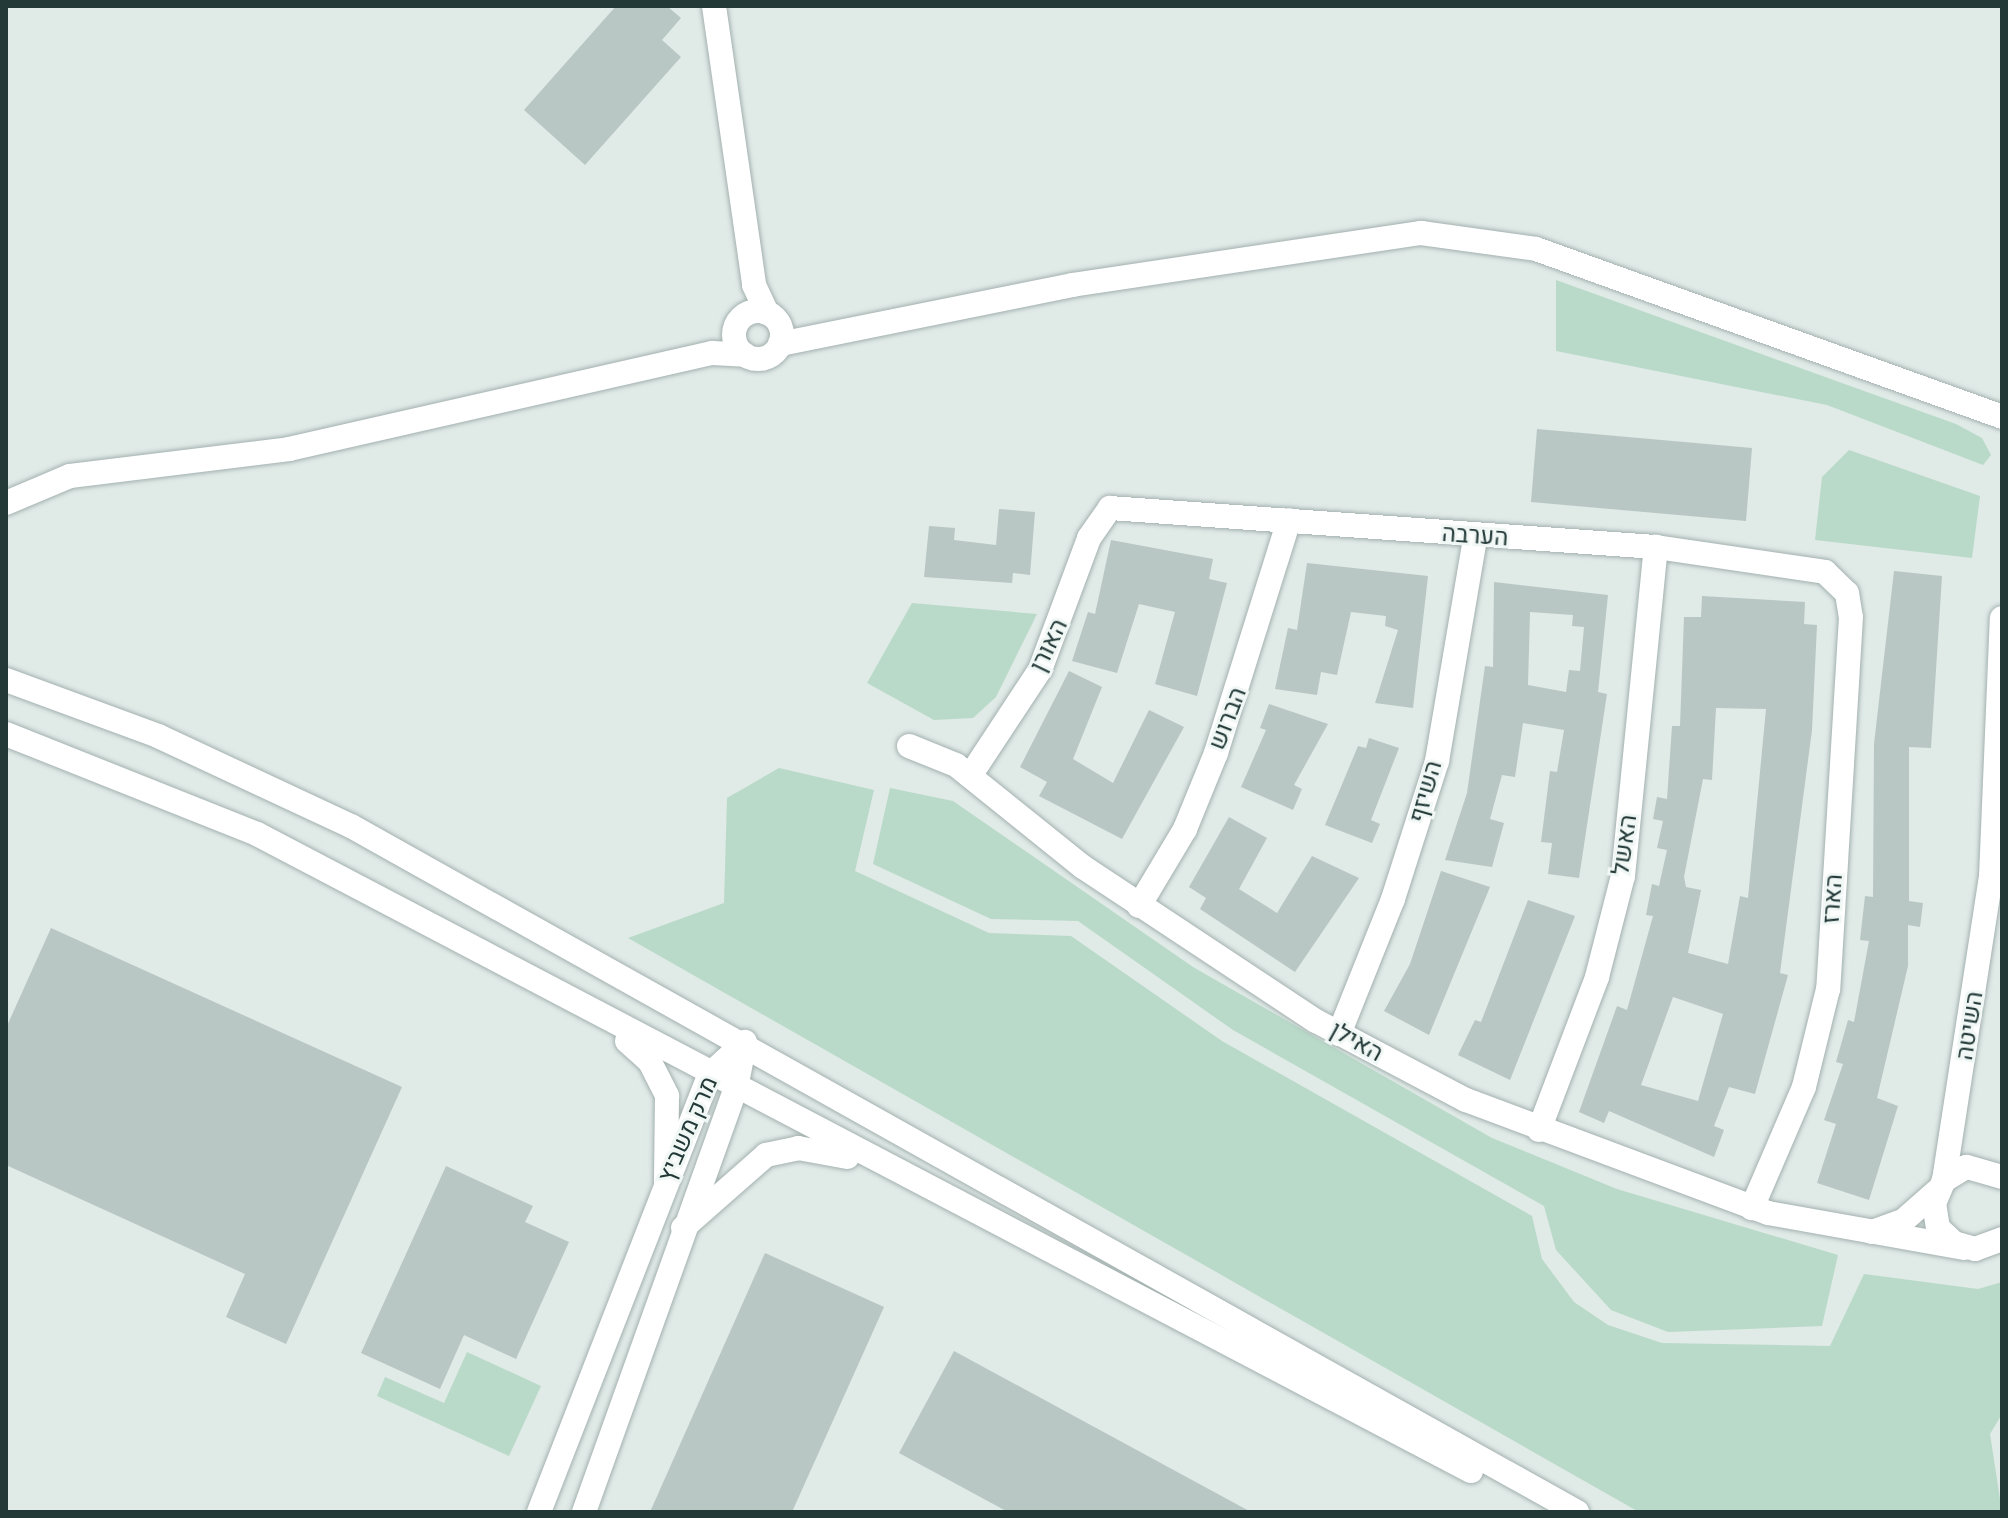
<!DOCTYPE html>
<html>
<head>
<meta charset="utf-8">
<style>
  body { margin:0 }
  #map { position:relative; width:2008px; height:1518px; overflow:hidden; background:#e0eae7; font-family:"Alegreya Sans",Heebo,sans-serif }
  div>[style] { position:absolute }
  .green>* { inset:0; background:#b9dac9 }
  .building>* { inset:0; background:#b8c7c4 }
  .roads { filter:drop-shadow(0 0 2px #a3b1af) drop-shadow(0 0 2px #a3b1af) }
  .minor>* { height:24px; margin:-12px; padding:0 12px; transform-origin:12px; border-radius:12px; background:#fff }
  .tertiary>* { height:24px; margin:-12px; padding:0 12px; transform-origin:12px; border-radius:12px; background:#fff }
  .tertiary>.ring { margin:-12px; padding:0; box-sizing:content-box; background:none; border:24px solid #fff; border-radius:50% }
  .secondary>* { height:24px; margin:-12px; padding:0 12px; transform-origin:12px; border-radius:12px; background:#fff }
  span { translate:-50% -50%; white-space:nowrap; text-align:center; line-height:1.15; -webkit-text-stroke:6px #f0f7f5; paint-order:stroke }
  .street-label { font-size:24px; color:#223937 }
  .frame { position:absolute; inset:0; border:8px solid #223937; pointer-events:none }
</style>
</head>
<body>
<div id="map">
  <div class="green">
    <div style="clip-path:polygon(1556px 280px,1956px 424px,1982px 438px,1991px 455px,1983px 465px,1827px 405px,1556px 351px)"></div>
    <div style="clip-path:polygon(1849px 450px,1980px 496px,1972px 558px,1815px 540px,1822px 477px)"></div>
    <div style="clip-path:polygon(912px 603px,1037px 614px,996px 697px,973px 718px,934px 720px,867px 683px)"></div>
    <div style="clip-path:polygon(779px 768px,874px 790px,855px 871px,989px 933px,1071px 936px,1222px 1041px,1532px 1216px,1542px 1259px,1574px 1302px,1608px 1325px,1662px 1343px,1830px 1346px,1864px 1274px,1978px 1289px,2002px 1282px,2002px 1414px,1990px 1434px,2002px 1512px,1639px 1512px,628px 938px,724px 903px,727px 798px)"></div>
    <div style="clip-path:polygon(890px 788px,953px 801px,1193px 967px,1492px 1138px,1617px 1189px,1838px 1255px,1822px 1326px,1668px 1332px,1611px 1310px,1556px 1250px,1544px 1206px,1233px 1030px,1078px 921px,991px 919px,873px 864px)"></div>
    <div style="clip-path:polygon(467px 1352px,541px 1386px,509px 1456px,377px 1396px,385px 1377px,444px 1403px)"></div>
  </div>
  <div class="building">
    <div style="clip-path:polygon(616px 6px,667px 6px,681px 18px,662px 40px,681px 57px,585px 165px,524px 110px)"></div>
    <div style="clip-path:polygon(1537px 429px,1752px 448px,1746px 521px,1531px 502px)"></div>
    <div style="clip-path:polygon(999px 509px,1035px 512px,1030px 575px,1013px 573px,1012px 583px,924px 577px,929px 526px,955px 528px,954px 540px,996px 545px)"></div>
    <div style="clip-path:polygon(1111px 540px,1213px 559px,1209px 579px,1227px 583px,1197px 696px,1155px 684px,1175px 612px,1139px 604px,1117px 673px,1072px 661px,1088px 612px,1095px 614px)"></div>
    <div style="clip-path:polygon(1307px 563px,1428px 576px,1413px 708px,1375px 703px,1398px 630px,1385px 626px,1386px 616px,1351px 612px,1337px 675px,1321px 672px,1317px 695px,1275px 689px,1288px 628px,1297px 630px)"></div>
    <div style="clip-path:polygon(1894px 571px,1942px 576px,1931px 748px,1909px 747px,1909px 901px,1923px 903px,1920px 927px,1908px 925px,1908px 966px,1877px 1098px,1898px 1106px,1869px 1200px,1817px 1183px,1836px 1124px,1824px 1120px,1843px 1064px,1836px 1062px,1848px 1020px,1854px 1022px,1869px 941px,1860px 940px,1865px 896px,1873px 897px,1874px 744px)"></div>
    <div style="clip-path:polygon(evenodd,1494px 582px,1608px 595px,1598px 692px,1607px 694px,1579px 878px,1548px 874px,1552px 843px,1541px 842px,1550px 771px,1557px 772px,1564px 730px,1523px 723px,1515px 777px,1502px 775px,1490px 819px,1504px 823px,1492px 867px,1445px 860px,1467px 793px,1485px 666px,1493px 667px,1494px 582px,1530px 612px,1573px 615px,1572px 626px,1584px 627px,1580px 671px,1569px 670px,1566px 692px,1528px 685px,1530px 612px)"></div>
    <div style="clip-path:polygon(evenodd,1702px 596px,1805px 602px,1804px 624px,1817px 625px,1812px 730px,1780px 973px,1788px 975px,1755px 1094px,1729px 1087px,1714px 1126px,1724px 1130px,1714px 1157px,1609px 1111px,1604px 1123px,1579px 1112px,1617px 1006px,1627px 1010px,1653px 916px,1646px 915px,1652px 884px,1659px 886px,1667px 850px,1657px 848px,1663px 821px,1653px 819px,1657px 797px,1667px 799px,1672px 726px,1680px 726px,1684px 617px,1701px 617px,1702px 596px,1716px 708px,1766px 709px,1748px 898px,1740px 896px,1728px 964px,1688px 953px,1701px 890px,1686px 887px,1684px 877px,1703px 779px,1712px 780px,1716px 708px,1702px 596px,1673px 997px,1723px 1014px,1698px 1101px,1641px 1085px,1673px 997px)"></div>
    <div style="clip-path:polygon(1069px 671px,1102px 687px,1073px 759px,1113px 783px,1149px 710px,1184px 727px,1122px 839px,1039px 796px,1047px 782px,1020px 767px)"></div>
    <div style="clip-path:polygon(1269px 704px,1328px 724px,1294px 785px,1302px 789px,1293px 810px,1241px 787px,1266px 730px,1260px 728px)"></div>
    <div style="clip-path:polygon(1369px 738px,1399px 748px,1371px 820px,1380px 824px,1372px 843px,1325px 825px,1358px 746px,1366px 748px)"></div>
    <div style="clip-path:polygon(1229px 817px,1267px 838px,1239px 889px,1277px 913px,1312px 856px,1359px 878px,1295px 972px,1200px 909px,1206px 898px,1189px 887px)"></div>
    <div style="clip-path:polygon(1441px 871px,1490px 887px,1429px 1035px,1384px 1011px,1410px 964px)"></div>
    <div style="clip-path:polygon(1528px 900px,1575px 916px,1510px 1080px,1458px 1055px,1475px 1020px,1481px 1022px)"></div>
    <div style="clip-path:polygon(51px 928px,402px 1087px,286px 1344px,226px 1317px,245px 1274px,6px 1165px,6px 1028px)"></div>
    <div style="clip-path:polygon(446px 1166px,533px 1206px,525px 1222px,569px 1242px,516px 1359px,464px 1335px,440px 1389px,361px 1353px)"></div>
    <div style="clip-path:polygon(765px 1253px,884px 1307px,792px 1512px,650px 1512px)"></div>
    <div style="clip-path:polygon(954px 1351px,1251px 1512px,1008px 1512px,899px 1453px)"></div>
  </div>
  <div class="roads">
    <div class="minor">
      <div style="left:909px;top:746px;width:51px;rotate:22deg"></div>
      <div style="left:956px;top:765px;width:163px;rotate:38.8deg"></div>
      <div style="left:1083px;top:867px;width:279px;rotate:33.5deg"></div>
      <div style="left:1316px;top:1021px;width:170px;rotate:27.8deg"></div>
      <div style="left:1466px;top:1100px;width:322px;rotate:20.5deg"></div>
      <div style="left:1768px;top:1213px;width:199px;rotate:10.1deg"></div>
      <div style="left:970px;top:776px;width:127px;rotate:-56.6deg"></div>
      <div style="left:1040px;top:670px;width:141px;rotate:-69.6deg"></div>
      <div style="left:1089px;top:538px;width:37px;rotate:-55deg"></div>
      <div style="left:1110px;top:508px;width:547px;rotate:4.09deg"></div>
      <div style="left:1656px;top:547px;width:171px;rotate:8.4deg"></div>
      <div style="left:1825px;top:572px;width:30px;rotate:44deg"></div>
      <div style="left:1847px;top:593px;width:24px;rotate:81deg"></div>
      <div style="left:1851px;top:617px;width:373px;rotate:93.5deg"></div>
      <div style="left:1828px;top:989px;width:101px;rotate:103.8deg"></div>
      <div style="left:1804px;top:1087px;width:132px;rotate:113.3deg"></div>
      <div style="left:1139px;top:906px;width:90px;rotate:-59.1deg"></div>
      <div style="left:1185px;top:829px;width:82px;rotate:-67.8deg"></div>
      <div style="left:1216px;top:753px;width:244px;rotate:-72.6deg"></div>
      <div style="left:1339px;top:1034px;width:145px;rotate:-68.2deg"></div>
      <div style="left:1393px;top:899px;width:145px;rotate:-72.3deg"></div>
      <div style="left:1437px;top:761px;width:226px;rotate:-80.3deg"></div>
      <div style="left:1539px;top:1130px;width:164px;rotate:-69.2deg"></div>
      <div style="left:1597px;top:977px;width:104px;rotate:-75.6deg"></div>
      <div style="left:1623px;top:876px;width:331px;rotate:-84.3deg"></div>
      <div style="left:2002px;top:1177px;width:37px;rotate:-164deg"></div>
      <div style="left:1966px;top:1167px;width:26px;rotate:149deg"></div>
      <div style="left:1944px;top:1180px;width:25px;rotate:113deg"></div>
      <div style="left:1934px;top:1203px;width:25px;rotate:81deg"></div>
      <div style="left:1938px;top:1228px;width:22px;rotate:43deg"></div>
      <div style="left:1954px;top:1243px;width:22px;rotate:16deg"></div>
      <div style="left:1975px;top:1249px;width:29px;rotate:-20deg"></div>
      <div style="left:1944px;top:1180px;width:307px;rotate:-81.2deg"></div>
      <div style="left:1991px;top:877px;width:259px;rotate:-87.6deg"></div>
      <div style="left:1872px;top:1232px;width:33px;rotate:-20deg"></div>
      <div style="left:1903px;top:1221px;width:45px;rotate:-41.4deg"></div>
    </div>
    <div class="tertiary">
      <div style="left:714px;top:6px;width:282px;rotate:81.8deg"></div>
      <div style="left:754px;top:285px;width:31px;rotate:65deg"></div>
      <div class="ring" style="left:734px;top:311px;width:24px;height:24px"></div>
      <div style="left:780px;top:344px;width:298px;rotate:-11.4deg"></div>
      <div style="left:1072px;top:285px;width:353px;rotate:-8.5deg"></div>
      <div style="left:1421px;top:233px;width:116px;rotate:7.9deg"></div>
      <div style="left:1536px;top:249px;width:495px;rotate:19.8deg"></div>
      <div style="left:6px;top:503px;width:69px;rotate:-22.9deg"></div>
      <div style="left:70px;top:476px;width:221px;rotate:-7deg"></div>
      <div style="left:289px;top:449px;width:434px;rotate:-12.8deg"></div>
      <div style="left:712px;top:353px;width:33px;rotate:3deg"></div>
      <div style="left:539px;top:1512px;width:470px;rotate:-68.7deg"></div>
      <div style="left:710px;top:1074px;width:47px;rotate:-42.4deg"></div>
      <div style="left:584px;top:1512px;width:450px;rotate:-70.3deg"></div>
      <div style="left:736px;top:1088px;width:47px;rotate:-78.9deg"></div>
    </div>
    <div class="secondary">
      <div style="left:6px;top:680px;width:162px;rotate:20.2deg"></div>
      <div style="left:158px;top:736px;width:213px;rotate:25deg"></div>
      <div style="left:351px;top:826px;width:1405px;rotate:29.23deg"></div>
      <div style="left:6px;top:734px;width:270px;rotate:21.7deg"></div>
      <div style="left:257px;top:834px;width:1371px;rotate:27.69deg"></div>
      <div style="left:627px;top:1041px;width:31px;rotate:42deg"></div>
      <div style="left:650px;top:1062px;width:38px;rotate:63deg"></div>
      <div style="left:667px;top:1096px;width:85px;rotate:90.7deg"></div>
      <div style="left:683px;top:1228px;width:111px;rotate:-41.3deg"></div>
      <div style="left:766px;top:1155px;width:33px;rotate:-12deg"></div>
      <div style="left:798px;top:1148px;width:50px;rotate:10.4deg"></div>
    </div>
  </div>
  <div class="street-label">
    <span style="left:1475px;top:537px;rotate:4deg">הערבה</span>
    <span style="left:1050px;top:646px;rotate:-64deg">האורן</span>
    <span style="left:1229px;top:719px;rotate:-69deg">הברוש</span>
    <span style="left:1427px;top:792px;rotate:-74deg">השיזף</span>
    <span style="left:1626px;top:845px;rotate:-82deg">האשל</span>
    <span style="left:1834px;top:899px;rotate:-86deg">הארז</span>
    <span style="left:1971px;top:1026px;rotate:-81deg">השיטה</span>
    <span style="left:1356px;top:1043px;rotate:29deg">האילן</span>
    <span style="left:689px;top:1130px;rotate:-66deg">מרק משביץ</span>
  </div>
  <div class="frame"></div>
</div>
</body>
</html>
